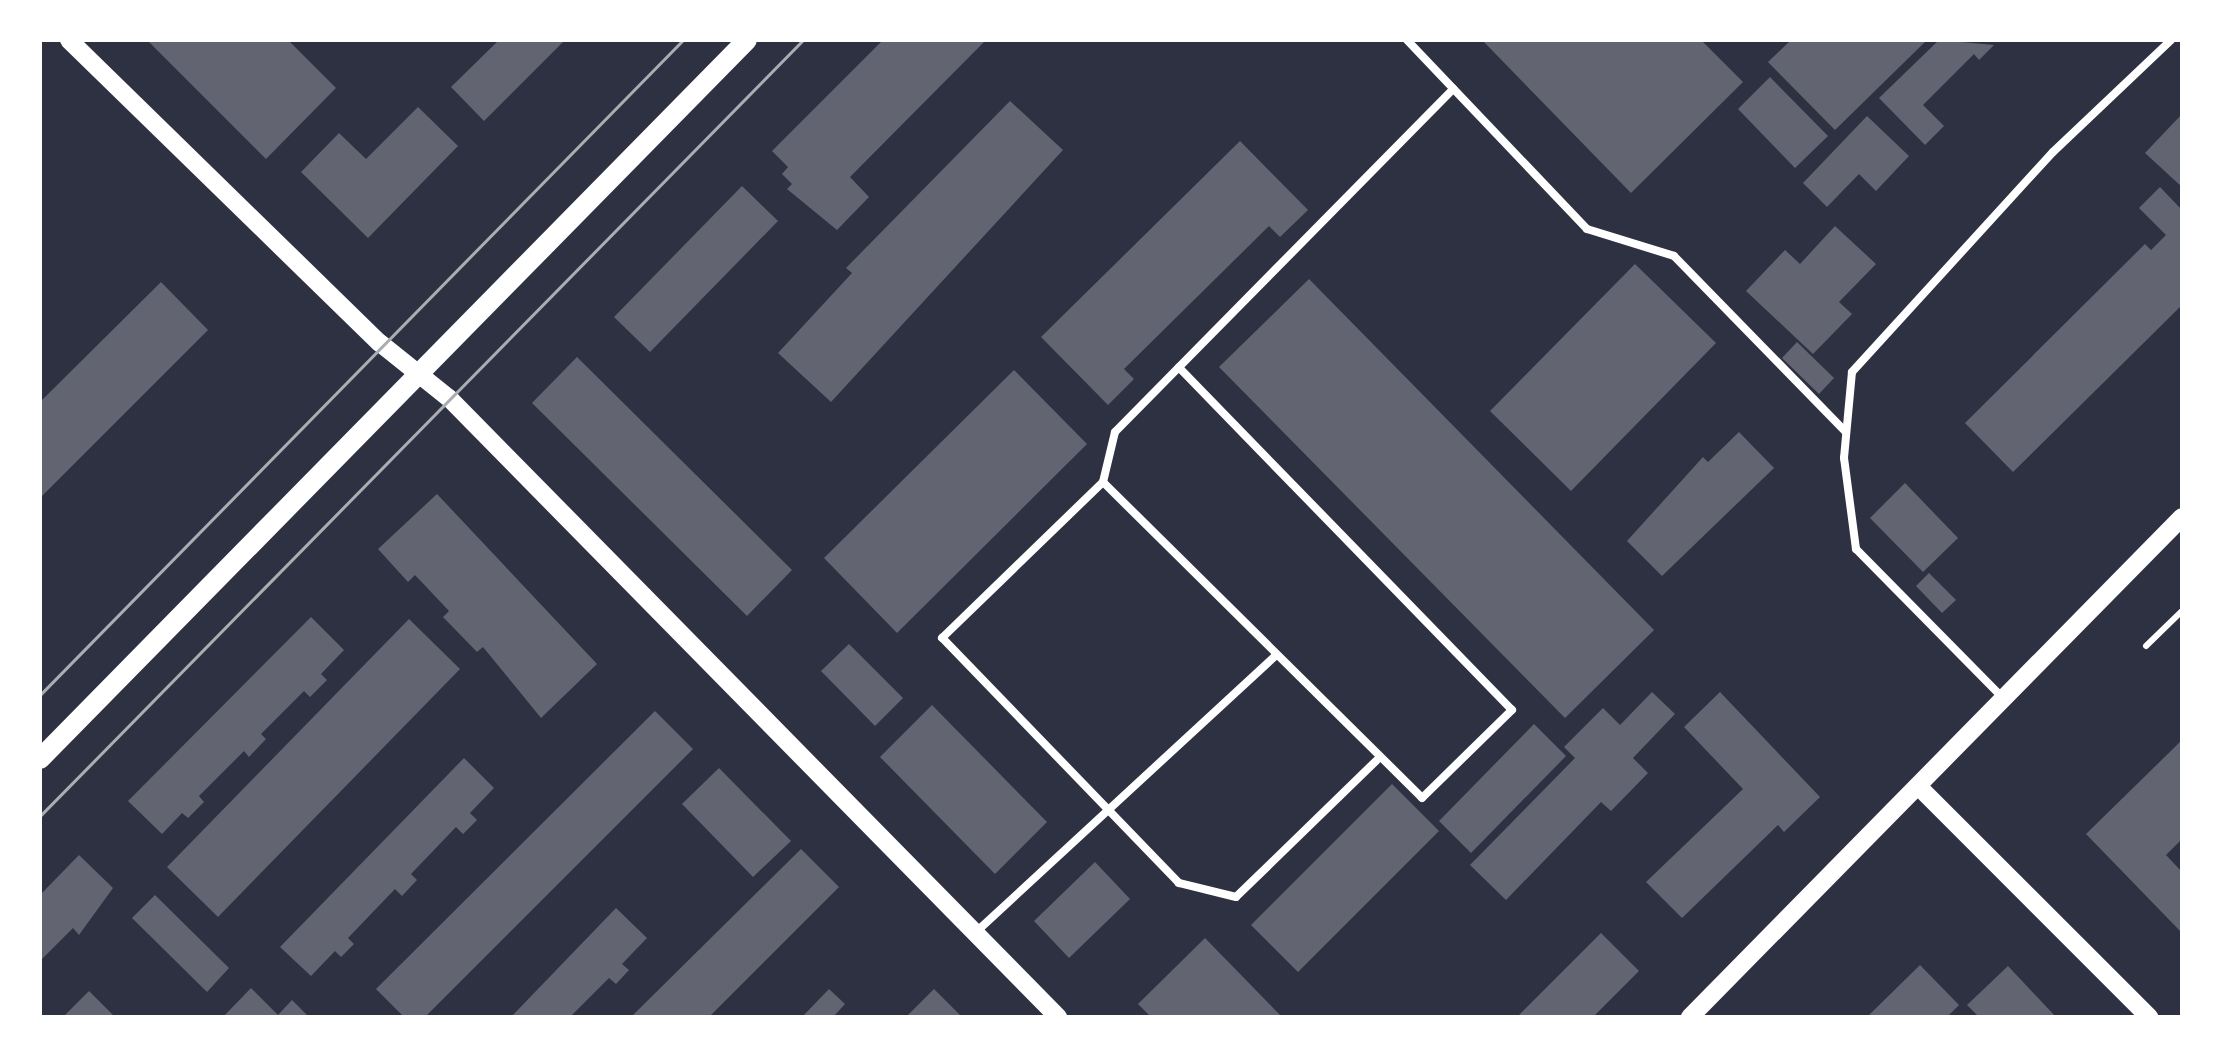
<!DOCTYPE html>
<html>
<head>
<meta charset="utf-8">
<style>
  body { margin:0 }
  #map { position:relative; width:2222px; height:1057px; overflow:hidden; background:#2d3142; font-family:"Public Sans",sans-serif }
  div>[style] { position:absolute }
  .building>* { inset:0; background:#626471 }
  .path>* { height:6px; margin:-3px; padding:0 3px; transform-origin:3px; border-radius:3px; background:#fff }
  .service>* { height:8px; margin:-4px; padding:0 4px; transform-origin:4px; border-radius:4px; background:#fff }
  .tertiary>* { height:18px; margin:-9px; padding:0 9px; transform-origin:9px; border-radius:9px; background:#fff }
  .secondary>* { height:20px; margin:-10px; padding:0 10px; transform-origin:10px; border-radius:10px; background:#fff }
  .tram>* { height:2.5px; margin:-1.25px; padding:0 1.25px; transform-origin:1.25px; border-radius:1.25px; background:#abadb3 }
  span { translate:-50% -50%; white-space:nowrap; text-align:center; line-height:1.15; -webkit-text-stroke:8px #fff; paint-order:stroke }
  .frame { position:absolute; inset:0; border:42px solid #fff; pointer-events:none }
</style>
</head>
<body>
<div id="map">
  <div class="building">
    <div style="clip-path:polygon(147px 40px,288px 40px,336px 88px,266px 159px)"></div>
    <div style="clip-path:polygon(499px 40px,565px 40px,484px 121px,451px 87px)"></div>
    <div style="clip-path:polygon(883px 40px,986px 40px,850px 177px,869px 197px,837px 230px,787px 189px,792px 184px,782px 174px,788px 167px,772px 151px)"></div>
    <div style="clip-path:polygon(1482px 40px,1701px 40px,1743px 82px,1631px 193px)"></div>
    <div style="clip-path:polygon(1791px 40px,1927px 40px,1835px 130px,1768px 62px)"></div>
    <div style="clip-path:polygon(1939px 40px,1994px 45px,1979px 60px,1974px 54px,1923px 105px,1944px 126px,1925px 145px,1879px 98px)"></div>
    <div style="clip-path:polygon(1770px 77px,1828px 136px,1795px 168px,1738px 109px)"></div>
    <div style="clip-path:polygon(1010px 101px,1063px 150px,831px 402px,778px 353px,852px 273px,846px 268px)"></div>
    <div style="clip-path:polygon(418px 107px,458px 146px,368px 238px,301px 172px,339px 133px,366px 159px)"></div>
    <div style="clip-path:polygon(2182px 114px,2182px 187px,2145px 153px)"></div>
    <div style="clip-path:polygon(1867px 116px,1909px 156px,1876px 191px,1859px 174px,1827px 207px,1803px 183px)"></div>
    <div style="clip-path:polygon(1240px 141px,1308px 210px,1280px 237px,1269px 226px,1124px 369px,1134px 379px,1108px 405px,1041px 337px)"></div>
    <div style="clip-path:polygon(742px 186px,778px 221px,650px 352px,614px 317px)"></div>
    <div style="clip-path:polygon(2160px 187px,2182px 210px,2182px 305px,2013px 472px,1965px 423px,2145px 244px,2151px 250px,2166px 235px,2139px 208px)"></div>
    <div style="clip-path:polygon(1835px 226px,1876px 264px,1839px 302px,1852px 314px,1813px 354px,1746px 291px,1785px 250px,1800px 264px)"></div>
    <div style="clip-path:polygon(1635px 264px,1716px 343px,1571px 491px,1490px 411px)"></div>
    <div style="clip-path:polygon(1309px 279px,1654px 630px,1565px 718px,1219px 367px)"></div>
    <div style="clip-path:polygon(161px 282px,208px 330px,40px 498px,40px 402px)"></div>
    <div style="clip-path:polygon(1797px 342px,1834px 378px,1819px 394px,1782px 358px)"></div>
    <div style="clip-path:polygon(577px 357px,792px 570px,747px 616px,532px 403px)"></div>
    <div style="clip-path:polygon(1014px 370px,1087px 444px,897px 633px,824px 558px)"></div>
    <div style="clip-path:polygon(1739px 432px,1774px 468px,1662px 576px,1627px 541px,1703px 457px,1708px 462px)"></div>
    <div style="clip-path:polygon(1905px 483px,1958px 538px,1923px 572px,1870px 518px)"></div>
    <div style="clip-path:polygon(437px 494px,597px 664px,541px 718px,483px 647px,477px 652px,443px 617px,449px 611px,415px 575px,408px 582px,378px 549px)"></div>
    <div style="clip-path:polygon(1929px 573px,1956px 600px,1942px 613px,1916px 586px)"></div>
    <div style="clip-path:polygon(311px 617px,344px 650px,321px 674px,327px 680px,310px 697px,304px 691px,261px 734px,266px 739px,249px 757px,244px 751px,199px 796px,204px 802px,188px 818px,182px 813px,162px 834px,128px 801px)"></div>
    <div style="clip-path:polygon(409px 619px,460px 669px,218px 917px,167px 867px)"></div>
    <div style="clip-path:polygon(849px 644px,903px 698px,875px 726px,821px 671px)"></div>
    <div style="clip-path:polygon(1652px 692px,1675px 714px,1633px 758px,1648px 773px,1611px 811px,1601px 802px,1506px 900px,1470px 865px,1575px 758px,1564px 747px,1603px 708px,1620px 725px)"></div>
    <div style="clip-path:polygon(1720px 692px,1820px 797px,1784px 832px,1778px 825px,1682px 918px,1646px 882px,1743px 789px,1684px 727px)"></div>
    <div style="clip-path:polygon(932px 705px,1047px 822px,995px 874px,880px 757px)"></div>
    <div style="clip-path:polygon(655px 711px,693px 749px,425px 1017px,404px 1017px,376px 989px)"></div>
    <div style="clip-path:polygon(1534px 724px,1566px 756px,1471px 853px,1439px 821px)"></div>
    <div style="clip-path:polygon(2182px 740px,2182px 839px,2166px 855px,2182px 872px,2182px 933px,2086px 834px)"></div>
    <div style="clip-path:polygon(464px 758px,494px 788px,470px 813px,477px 820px,463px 834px,456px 827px,411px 874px,417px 880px,402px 896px,395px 889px,348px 938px,354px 944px,341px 957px,335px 951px,311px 976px,280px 947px)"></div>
    <div style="clip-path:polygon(719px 768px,791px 841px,753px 877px,682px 804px)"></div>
    <div style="clip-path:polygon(1392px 784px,1439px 831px,1298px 972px,1251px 925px)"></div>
    <div style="clip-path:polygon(801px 849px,839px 887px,709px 1017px,631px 1017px)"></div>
    <div style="clip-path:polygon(79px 855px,113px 888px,79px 935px,73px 928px,40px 961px,40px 895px)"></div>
    <div style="clip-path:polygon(1095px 862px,1130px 899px,1069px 958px,1034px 921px)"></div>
    <div style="clip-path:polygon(155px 895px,229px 968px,207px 992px,132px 918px)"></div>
    <div style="clip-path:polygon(616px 908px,647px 938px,622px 964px,629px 970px,616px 984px,609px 978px,570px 1017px,511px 1017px)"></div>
    <div style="clip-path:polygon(1601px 933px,1639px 971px,1593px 1017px,1517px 1017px)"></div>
    <div style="clip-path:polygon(1205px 938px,1282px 1017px,1151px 1017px,1138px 1004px)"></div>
    <div style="clip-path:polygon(1920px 965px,1959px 1005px,1947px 1017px,1867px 1017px)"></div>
    <div style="clip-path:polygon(2008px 966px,2056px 1017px,1979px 1017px,1967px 1005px)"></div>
    <div style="clip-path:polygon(251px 988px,278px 1015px,292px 1000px,309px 1017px,223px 1017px)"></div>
    <div style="clip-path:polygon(829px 989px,845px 1004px,833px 1017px,802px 1017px)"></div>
    <div style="clip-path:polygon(934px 989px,962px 1017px,906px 1017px)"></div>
    <div style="clip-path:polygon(89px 991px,115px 1017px,63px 1017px)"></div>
  </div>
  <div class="path">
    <div style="left:2146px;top:646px;width:50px;rotate:-44.2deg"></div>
  </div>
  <div class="service">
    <div style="left:1407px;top:40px;width:261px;rotate:46.4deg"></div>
    <div style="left:1587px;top:229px;width:91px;rotate:17.2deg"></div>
    <div style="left:1674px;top:256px;width:246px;rotate:45.7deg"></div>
    <div style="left:1103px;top:482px;width:449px;rotate:44.7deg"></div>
    <div style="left:1422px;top:798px;width:126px;rotate:-44.4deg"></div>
    <div style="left:1512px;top:710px;width:478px;rotate:-134.2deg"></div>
    <div style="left:2000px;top:695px;width:205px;rotate:-134.6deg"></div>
    <div style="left:1856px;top:549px;width:92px;rotate:-97.5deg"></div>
    <div style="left:1844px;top:458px;width:86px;rotate:-84.7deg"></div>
    <div style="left:1852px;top:372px;width:298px;rotate:-47.6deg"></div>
    <div style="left:2053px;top:152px;width:163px;rotate:-43.5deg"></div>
    <div style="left:1379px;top:758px;width:199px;rotate:135.8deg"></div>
    <div style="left:1236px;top:897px;width:59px;rotate:-166.2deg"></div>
    <div style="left:1179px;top:883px;width:341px;rotate:-134deg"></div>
    <div style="left:942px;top:638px;width:224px;rotate:-44.1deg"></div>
    <div style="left:1103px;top:482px;width:51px;rotate:-76.5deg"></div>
    <div style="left:1115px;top:432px;width:482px;rotate:-45.4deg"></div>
    <div style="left:975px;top:933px;width:408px;rotate:-42.7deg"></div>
  </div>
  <div class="tertiary">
    <div style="left:69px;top:40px;width:434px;rotate:44.3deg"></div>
    <div style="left:380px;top:343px;width:90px;rotate:38.7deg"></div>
    <div style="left:450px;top:399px;width:867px;rotate:45.47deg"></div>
    <div style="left:1918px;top:786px;width:327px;rotate:45deg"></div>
    <div style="left:1690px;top:1017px;width:701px;rotate:-45.46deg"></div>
  </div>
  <div class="secondary">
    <div style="left:40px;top:759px;width:1008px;rotate:-45.48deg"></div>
  </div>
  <div class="tram">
    <div style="left:40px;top:695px;width:918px;rotate:-45.53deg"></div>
    <div style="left:40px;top:816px;width:1088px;rotate:-45.48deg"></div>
  </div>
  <div class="frame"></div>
</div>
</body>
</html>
